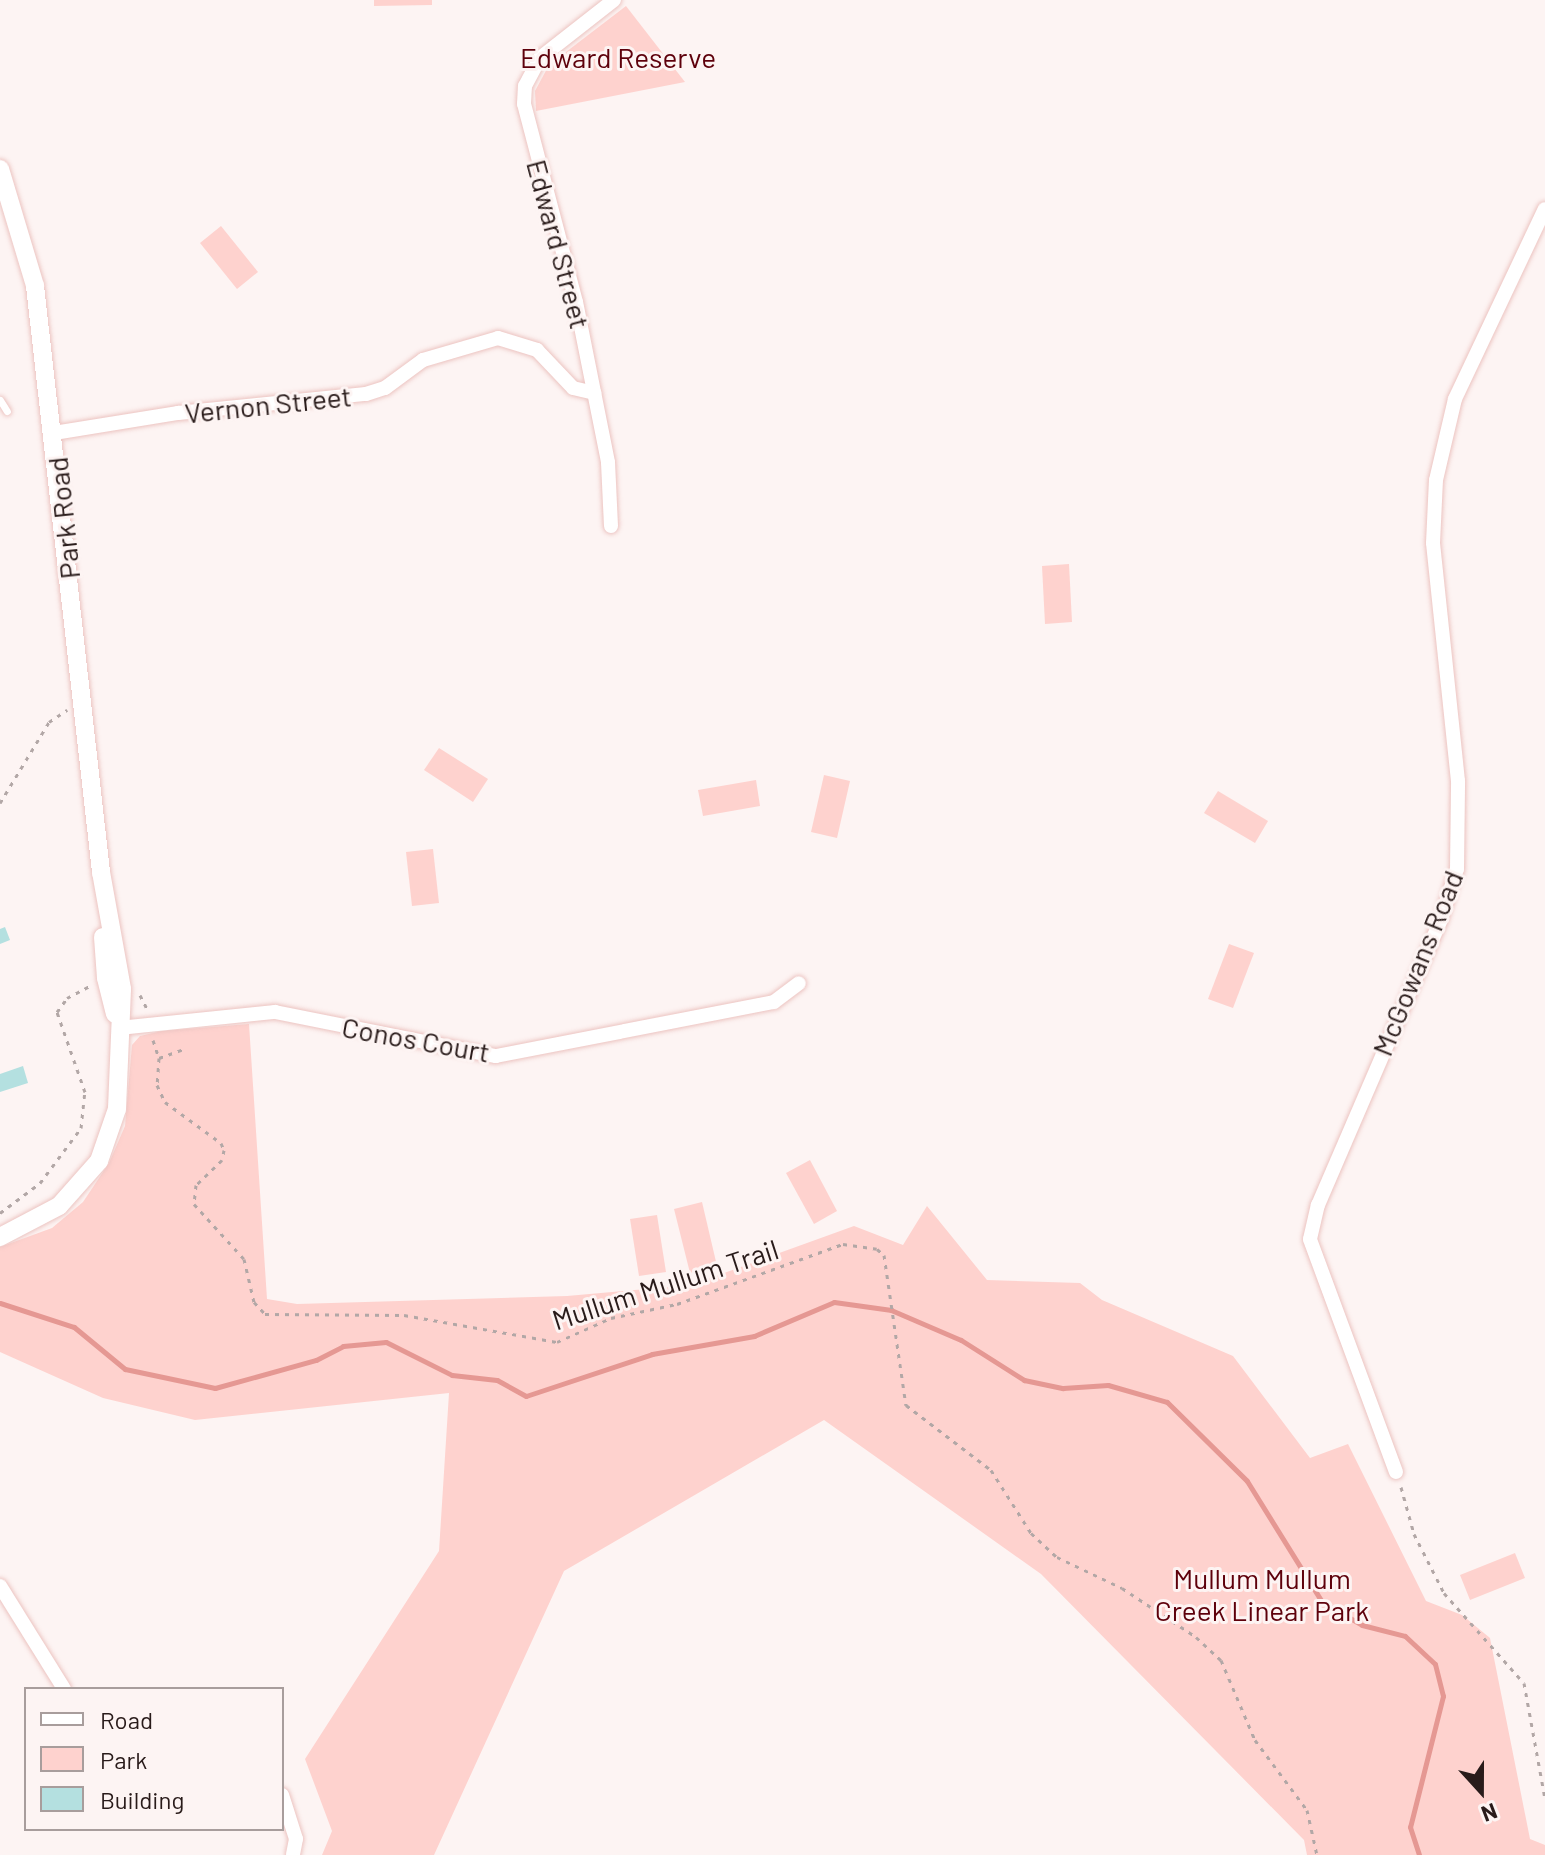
<!DOCTYPE html>
<html>
<head>
<meta charset="utf-8">
<style>
  body { margin:0 }
  #map { position:relative; width:1545px; height:1855px; overflow:hidden; background:#fdf4f3; font-family:Barlow,sans-serif }
  div>[style] { position:absolute }
  .green>* { inset:0; background:#fed2ce }
  .stream>* { height:5px; margin:-2.5px; padding:0 2.5px; transform-origin:2.5px; border-radius:2.5px; background:#e59893 }
  .building>* { inset:0; background:#b4e0e0 }
  .path>* { height:3px; margin-top:-1.5px; transform-origin:0; background:repeating-linear-gradient(90deg,#b2a7a6 0 4px,transparent 0 10px) }
  .roads { filter:drop-shadow(0 0 2px #ecc4c1) drop-shadow(0 0 2px #ecc4c1) }
  .service>* { height:7px; margin:-3.5px; padding:0 3.5px; transform-origin:3.5px; border-radius:3.5px; background:#fff }
  .minor>* { height:14px; margin:-7px; padding:0 7px; transform-origin:7px; border-radius:7px; background:#fff }
  .tertiary>* { height:18px; margin:-9px; padding:0 9px; transform-origin:9px; border-radius:9px; background:#fff }
  span { translate:-50% -50%; white-space:nowrap; text-align:center; line-height:1.15; -webkit-text-stroke:6px #fdf4f3; paint-order:stroke }
  .park-label { font-size:28px; color:#5e000b }
  .street-label { font-size:28px; color:#291b1a }
  .legend { position:absolute; left:24px; top:1687px; width:260px; height:144px; box-sizing:border-box; background:#fdf4f3; border:2px solid #a89d9c; margin:0; padding:10px 14px; list-style:none; font-size:24px; color:#291b1a }
  .legend li { display:flex; align-items:center; gap:16px; height:40px }
  .legend b { width:40px; border:2px solid #a89d9c }
  .north { position:absolute; left:1441px; top:1751px; width:80px; height:80px; -webkit-text-stroke:6px #fdf4f3; paint-order:stroke; rotate:159deg; font-size:22px; font-weight:700; line-height:32px; text-align:center; color:#291b1a }
  .north::after { content:''; display:block; margin:auto; width:28px; height:36px; background:#291b1a; clip-path:polygon(50% 0,100% 100%,50% 72%,0 100%) }
</style>
</head>
<body>
<div id="map">
  <div class="green">
    <div style="clip-path:polygon(374px 0,432px 0,432px 5px,374px 6px)"></div>
    <div style="clip-path:polygon(626px 6px,685px 82px,536px 111px,535px 91px,549px 65px)"></div>
    <div style="clip-path:polygon(221px 226px,258px 272px,237px 289px,200px 243px)"></div>
    <div style="clip-path:polygon(1069px 564px,1072px 622px,1045px 624px,1042px 566px)"></div>
    <div style="clip-path:polygon(439px 748px,488px 779px,473px 802px,424px 770px)"></div>
    <div style="clip-path:polygon(824px 775px,850px 781px,837px 838px,811px 832px)"></div>
    <div style="clip-path:polygon(756px 780px,760px 806px,703px 816px,698px 790px)"></div>
    <div style="clip-path:polygon(1218px 791px,1268px 821px,1255px 843px,1204px 813px)"></div>
    <div style="clip-path:polygon(433px 849px,439px 903px,412px 906px,406px 852px)"></div>
    <div style="clip-path:polygon(1229px 944px,1254px 953px,1233px 1008px,1208px 999px)"></div>
    <div style="clip-path:polygon(249px 1024px,267px 1299px,297px 1304px,567px 1296px,691px 1285px,854px 1226px,903px 1245px,927px 1206px,987px 1280px,1080px 1283px,1102px 1300px,1233px 1356px,1310px 1458px,1348px 1444px,1426px 1601px,1462px 1615px,1490px 1638px,1530px 1839px,1545px 1845px,1545px 1855px,1307px 1855px,1304px 1840px,1041px 1574px,824px 1420px,564px 1571px,434px 1855px,322px 1855px,332px 1831px,305px 1759px,439px 1551px,449px 1393px,195px 1420px,103px 1398px,0 1352px,0 1247px,52px 1228px,83px 1202px,109px 1163px,125px 1126px,132px 1045px,140px 1036px,162px 1031px)"></div>
    <div style="clip-path:polygon(810px 1160px,837px 1211px,814px 1224px,786px 1173px)"></div>
    <div style="clip-path:polygon(702px 1202px,717px 1266px,690px 1273px,674px 1209px)"></div>
    <div style="clip-path:polygon(657px 1215px,666px 1272px,639px 1276px,630px 1219px)"></div>
    <div style="clip-path:polygon(1515px 1553px,1525px 1578px,1470px 1600px,1460px 1575px)"></div>
  </div>
  <div class="stream">
    <div style="left:0;top:1303px;width:78px;rotate:18deg"></div>
    <div style="left:74px;top:1327px;width:66px;rotate:39.5deg"></div>
    <div style="left:125px;top:1369px;width:92px;rotate:11.9deg"></div>
    <div style="left:215px;top:1388px;width:105px;rotate:-15.5deg"></div>
    <div style="left:316px;top:1360px;width:30px;rotate:-27deg"></div>
    <div style="left:343px;top:1346px;width:43px;rotate:-5.3deg"></div>
    <div style="left:386px;top:1342px;width:74px;rotate:26.6deg"></div>
    <div style="left:452px;top:1375px;width:45px;rotate:6.3deg"></div>
    <div style="left:497px;top:1380px;width:33px;rotate:29deg"></div>
    <div style="left:526px;top:1396px;width:133px;rotate:-18.4deg"></div>
    <div style="left:652px;top:1354px;width:104px;rotate:-10deg"></div>
    <div style="left:754px;top:1336px;width:87px;rotate:-23deg"></div>
    <div style="left:834px;top:1302px;width:58px;rotate:8deg"></div>
    <div style="left:891px;top:1310px;width:76px;rotate:23.2deg"></div>
    <div style="left:961px;top:1340px;width:75px;rotate:32.4deg"></div>
    <div style="left:1024px;top:1380px;width:40px;rotate:12deg"></div>
    <div style="left:1063px;top:1388px;width:45px;rotate:-3.8deg"></div>
    <div style="left:1108px;top:1385px;width:61px;rotate:16.1deg"></div>
    <div style="left:1167px;top:1402px;width:112px;rotate:44.6deg"></div>
    <div style="left:1247px;top:1481px;width:142px;rotate:58.2deg"></div>
    <div style="left:1322px;top:1602px;width:46px;rotate:29.9deg"></div>
    <div style="left:1362px;top:1625px;width:44px;rotate:14.3deg"></div>
    <div style="left:1405px;top:1636px;width:41px;rotate:43deg"></div>
    <div style="left:1435px;top:1664px;width:33px;rotate:76deg"></div>
    <div style="left:1443px;top:1696px;width:135px;rotate:104.1deg"></div>
    <div style="left:1410px;top:1827px;width:29px;rotate:72deg"></div>
  </div>
  <div class="building">
    <div style="clip-path:polygon(5px 927px,10px 940px,0 944px,0 929px)"></div>
    <div style="clip-path:polygon(23px 1066px,28px 1083px,0 1092px,0 1074px)"></div>
  </div>
  <div class="path">
    <div style="left:0;top:803px;width:95px;rotate:-58.8deg"></div>
    <div style="left:49px;top:722px;width:22px;rotate:-34deg"></div>
    <div style="left:140px;top:995px;width:16px;rotate:63deg"></div>
    <div style="left:153px;top:1040px;width:19px;rotate:72deg"></div>
    <div style="left:159px;top:1058px;width:27px;rotate:94deg"></div>
    <div style="left:157px;top:1085px;width:19px;rotate:65deg"></div>
    <div style="left:165px;top:1102px;width:69px;rotate:36.2deg"></div>
    <div style="left:221px;top:1143px;width:8px;rotate:67deg"></div>
    <div style="left:224px;top:1150px;width:10px;rotate:101deg"></div>
    <div style="left:222px;top:1160px;width:36px;rotate:136deg"></div>
    <div style="left:196px;top:1185px;width:19px;rotate:96deg"></div>
    <div style="left:194px;top:1204px;width:74px;rotate:47.7deg"></div>
    <div style="left:244px;top:1259px;width:44px;rotate:76.9deg"></div>
    <div style="left:254px;top:1302px;width:16px;rotate:47deg"></div>
    <div style="left:265px;top:1314px;width:139px;rotate:0.4deg"></div>
    <div style="left:404px;top:1315px;width:155px;rotate:10deg"></div>
    <div style="left:557px;top:1342px;width:59px;rotate:-24deg"></div>
    <div style="left:611px;top:1318px;width:67px;rotate:-12deg"></div>
    <div style="left:677px;top:1304px;width:177px;rotate:-19.9deg"></div>
    <div style="left:843px;top:1244px;width:34px;rotate:8deg"></div>
    <div style="left:877px;top:1249px;width:9px;rotate:41deg"></div>
    <div style="left:884px;top:1255px;width:152px;rotate:81.7deg"></div>
    <div style="left:906px;top:1405px;width:107px;rotate:37.4deg"></div>
    <div style="left:991px;top:1470px;width:75px;rotate:57.6deg"></div>
    <div style="left:1031px;top:1533px;width:35px;rotate:43deg"></div>
    <div style="left:1057px;top:1557px;width:72px;rotate:25.5deg"></div>
    <div style="left:1122px;top:1588px;width:89px;rotate:33.5deg"></div>
    <div style="left:1196px;top:1637px;width:34px;rotate:43deg"></div>
    <div style="left:1221px;top:1660px;width:87px;rotate:67deg"></div>
    <div style="left:1255px;top:1740px;width:87px;rotate:53.4deg"></div>
    <div style="left:1307px;top:1810px;width:46px;rotate:77.5deg"></div>
    <div style="left:159px;top:1058px;width:29px;rotate:-20deg"></div>
    <div style="left:0;top:1213px;width:50px;rotate:-36.9deg"></div>
    <div style="left:40px;top:1183px;width:69px;rotate:-53.3deg"></div>
    <div style="left:81px;top:1128px;width:36px;rotate:-84deg"></div>
    <div style="left:85px;top:1092px;width:85px;rotate:-109.3deg"></div>
    <div style="left:57px;top:1012px;width:17px;rotate:-54deg"></div>
    <div style="left:67px;top:998px;width:27px;rotate:-28deg"></div>
    <div style="left:1401px;top:1487px;width:49px;rotate:74.5deg"></div>
    <div style="left:1414px;top:1534px;width:66px;rotate:63deg"></div>
    <div style="left:1444px;top:1593px;width:120px;rotate:48.4deg"></div>
    <div style="left:1524px;top:1683px;width:117px;rotate:79.7deg"></div>
  </div>
  <div class="roads">
    <div class="service">
      <div style="left:0;top:400px;width:13px;rotate:58deg"></div>
    </div>
    <div class="minor">
      <div style="left:54px;top:433px;width:126px;rotate:-9.2deg"></div>
      <div style="left:178px;top:413px;width:189px;rotate:-5.8deg"></div>
      <div style="left:366px;top:394px;width:20px;rotate:-18deg"></div>
      <div style="left:385px;top:388px;width:47px;rotate:-36.4deg"></div>
      <div style="left:423px;top:360px;width:78px;rotate:-16.3deg"></div>
      <div style="left:498px;top:338px;width:41px;rotate:17.1deg"></div>
      <div style="left:537px;top:350px;width:52px;rotate:46.5deg"></div>
      <div style="left:573px;top:388px;width:22px;rotate:13deg"></div>
      <div style="left:611px;top:526px;width:64px;rotate:-92.7deg"></div>
      <div style="left:608px;top:462px;width:163px;rotate:-101.3deg"></div>
      <div style="left:576px;top:302px;width:205px;rotate:-104.7deg"></div>
      <div style="left:524px;top:104px;width:18px;rotate:-87deg"></div>
      <div style="left:525px;top:86px;width:32px;rotate:-62deg"></div>
      <div style="left:540px;top:58px;width:94px;rotate:-38.1deg"></div>
      <div style="left:119px;top:1028px;width:157px;rotate:-5.9deg"></div>
      <div style="left:275px;top:1012px;width:225px;rotate:11.3deg"></div>
      <div style="left:496px;top:1056px;width:283px;rotate:-11deg"></div>
      <div style="left:774px;top:1002px;width:31px;rotate:-37deg"></div>
      <div style="left:1396px;top:1472px;width:248px;rotate:-110.3deg"></div>
      <div style="left:1310px;top:1239px;width:35px;rotate:-77deg"></div>
      <div style="left:1318px;top:1205px;width:311px;rotate:-66.7deg"></div>
      <div style="left:1441px;top:919px;width:52px;rotate:-72.3deg"></div>
      <div style="left:1457px;top:869px;width:88px;rotate:-89.3deg"></div>
      <div style="left:1458px;top:781px;width:239px;rotate:-96deg"></div>
      <div style="left:1433px;top:543px;width:63px;rotate:-87.3deg"></div>
      <div style="left:1436px;top:480px;width:83px;rotate:-76.8deg"></div>
      <div style="left:1455px;top:399px;width:210px;rotate:-64.7deg"></div>
      <div style="left:0;top:1586px;width:121px;rotate:58.1deg"></div>
      <div style="left:282px;top:1795px;width:46px;rotate:72.3deg"></div>
      <div style="left:296px;top:1839px;width:16px;rotate:101deg"></div>
    </div>
    <div class="tertiary">
      <div style="left:0;top:169px;width:122px;rotate:73.3deg"></div>
      <div style="left:35px;top:286px;width:590px;rotate:83.57deg"></div>
      <div style="left:101px;top:872px;width:119px;rotate:79.8deg"></div>
      <div style="left:122px;top:989px;width:120px;rotate:92.4deg"></div>
      <div style="left:117px;top:1109px;width:55px;rotate:109.1deg"></div>
      <div style="left:99px;top:1161px;width:60px;rotate:131.6deg"></div>
      <div style="left:59px;top:1206px;width:67px;rotate:152.3deg"></div>
      <div style="left:103px;top:937px;width:41px;rotate:85.8deg"></div>
      <div style="left:106px;top:978px;width:37px;rotate:76deg"></div>
    </div>
  </div>
  <div class="park-label">
    <span style="left:618px;top:57px">Edward Reserve</span>
    <span style="left:1262px;top:1594px">Mullum Mullum<br>Creek Linear Park</span>
  </div>
  <div class="street-label">
    <span style="left:559px;top:244px;rotate:75deg">Edward Street</span>
    <span style="left:268px;top:404px;rotate:-6deg">Vernon Street</span>
    <span style="left:63px;top:518px;rotate:-96deg">Park Road</span>
    <span style="left:1417px;top:963px;rotate:-68deg">McGowans Road</span>
    <span style="left:416px;top:1039px;rotate:10deg">Conos Court</span>
    <span style="left:665px;top:1284px;rotate:-18deg">Mullum Mullum Trail</span>
  </div>
  <ul class="legend">
  <li><b style="height:10px;background:#fff"></b>Road</li>
  <li><b style="height:22px;background:#fed2ce"></b>Park</li>
  <li><b style="height:22px;background:#b4e0e0"></b>Building</li>
  </ul>
  <div class="north">N</div>
</div>
</body>
</html>
